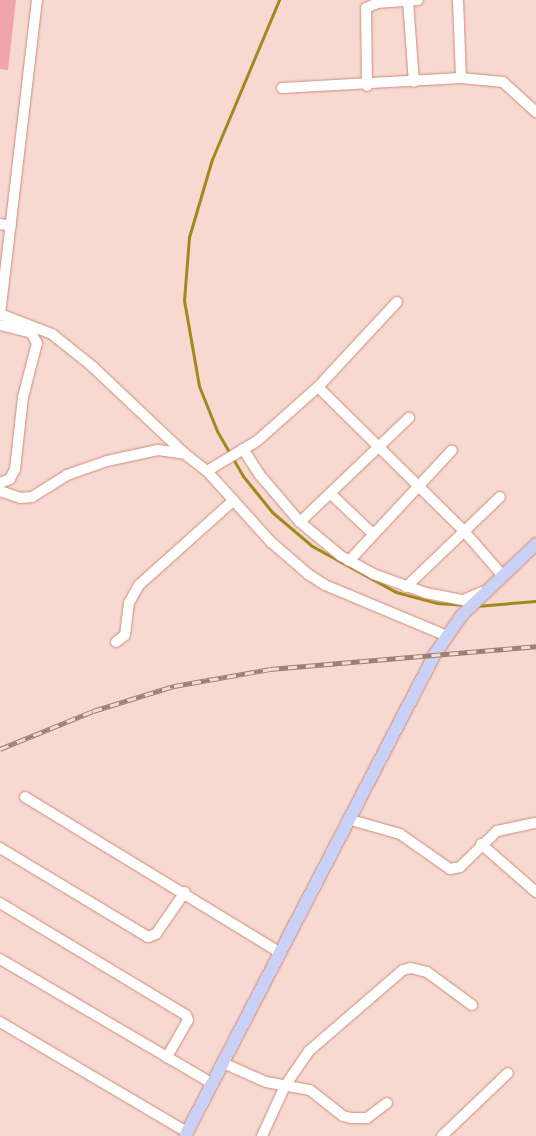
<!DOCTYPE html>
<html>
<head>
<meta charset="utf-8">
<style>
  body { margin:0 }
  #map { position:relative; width:536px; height:1136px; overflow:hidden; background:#f7d9d1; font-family:Rubik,sans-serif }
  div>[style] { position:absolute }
  .stream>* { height:3px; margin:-1.5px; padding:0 1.5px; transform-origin:1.5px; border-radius:1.5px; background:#a1891b }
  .building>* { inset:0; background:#f2a5a9 }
  .roads { filter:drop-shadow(0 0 1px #ce8a78) drop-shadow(0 0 1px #ce8a78) }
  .minor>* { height:10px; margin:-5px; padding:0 5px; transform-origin:5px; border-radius:5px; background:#fff }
  .major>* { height:12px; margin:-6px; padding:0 6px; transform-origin:6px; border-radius:6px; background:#cad1f7 }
  .rail>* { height:4.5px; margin-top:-2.25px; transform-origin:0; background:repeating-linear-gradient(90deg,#f7d9d1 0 9px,#9c7f78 0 18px); box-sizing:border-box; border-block:1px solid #9c7f78 }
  span { translate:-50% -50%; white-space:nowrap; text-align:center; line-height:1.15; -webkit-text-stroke:3.5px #f7d9d1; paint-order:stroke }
</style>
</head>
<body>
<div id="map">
  <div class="stream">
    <div style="left:279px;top:0;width:173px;rotate:112.8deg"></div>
    <div style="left:212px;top:159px;width:81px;rotate:106.4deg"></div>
    <div style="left:189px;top:237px;width:63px;rotate:94.5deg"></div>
    <div style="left:184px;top:300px;width:87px;rotate:80.1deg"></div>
    <div style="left:199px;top:386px;width:48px;rotate:68.2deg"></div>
    <div style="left:217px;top:431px;width:52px;rotate:60deg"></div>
    <div style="left:243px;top:476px;width:46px;rotate:51.1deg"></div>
    <div style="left:272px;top:512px;width:52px;rotate:40.4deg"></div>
    <div style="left:312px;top:546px;width:96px;rotate:28.7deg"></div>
    <div style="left:396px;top:592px;width:42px;rotate:15deg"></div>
    <div style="left:437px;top:603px;width:30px;rotate:4deg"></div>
    <div style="left:476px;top:606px;width:60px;rotate:-4.8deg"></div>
  </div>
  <div class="building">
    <div style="clip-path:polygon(0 0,16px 0,8px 70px,0 69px)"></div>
  </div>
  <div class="roads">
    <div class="minor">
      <div style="left:458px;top:0;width:78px;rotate:87.8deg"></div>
      <div style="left:408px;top:1px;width:81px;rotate:85.8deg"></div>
      <div style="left:367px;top:86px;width:78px;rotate:-90.7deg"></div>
      <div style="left:366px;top:8px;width:12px;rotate:-24deg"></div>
      <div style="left:377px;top:3px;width:41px;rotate:-4.2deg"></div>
      <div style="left:282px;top:88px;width:179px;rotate:-3.2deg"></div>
      <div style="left:461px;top:78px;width:42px;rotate:5.4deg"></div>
      <div style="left:503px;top:82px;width:45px;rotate:42.3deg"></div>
      <div style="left:0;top:224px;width:11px;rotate:10deg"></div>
      <div style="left:0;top:314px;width:56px;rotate:21deg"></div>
      <div style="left:52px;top:334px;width:53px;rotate:38.8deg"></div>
      <div style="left:93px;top:367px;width:125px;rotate:43.4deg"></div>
      <div style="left:0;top:315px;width:317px;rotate:-83.3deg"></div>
      <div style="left:0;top:325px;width:32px;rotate:14deg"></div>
      <div style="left:31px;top:333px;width:12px;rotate:59deg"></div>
      <div style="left:37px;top:343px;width:56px;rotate:104.5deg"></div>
      <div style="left:23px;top:397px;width:72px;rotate:96.3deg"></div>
      <div style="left:15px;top:469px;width:11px;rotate:117deg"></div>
      <div style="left:10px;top:479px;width:11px;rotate:158deg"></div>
      <div style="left:318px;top:387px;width:204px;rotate:44.6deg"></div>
      <div style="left:463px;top:530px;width:61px;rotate:49deg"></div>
      <div style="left:243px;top:449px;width:30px;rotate:57deg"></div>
      <div style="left:259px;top:474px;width:63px;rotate:49.5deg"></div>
      <div style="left:300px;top:522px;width:53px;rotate:39.7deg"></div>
      <div style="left:341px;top:556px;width:37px;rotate:29deg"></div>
      <div style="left:373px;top:574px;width:56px;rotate:19.7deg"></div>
      <div style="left:426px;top:593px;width:38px;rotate:11deg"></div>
      <div style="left:463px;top:600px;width:21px;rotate:-23deg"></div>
      <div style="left:207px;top:471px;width:58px;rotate:-31deg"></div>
      <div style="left:257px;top:441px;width:81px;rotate:-41.5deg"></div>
      <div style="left:318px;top:387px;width:116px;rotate:-47.1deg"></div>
      <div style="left:0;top:491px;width:21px;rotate:19deg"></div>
      <div style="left:20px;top:498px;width:12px;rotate:-5deg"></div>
      <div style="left:32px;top:497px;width:41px;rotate:-32.2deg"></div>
      <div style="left:67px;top:475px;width:42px;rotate:-19.3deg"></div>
      <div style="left:107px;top:461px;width:52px;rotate:-12.2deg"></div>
      <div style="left:158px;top:450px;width:27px;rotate:8deg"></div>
      <div style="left:185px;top:454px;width:28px;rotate:38deg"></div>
      <div style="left:207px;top:471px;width:96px;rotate:48deg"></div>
      <div style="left:271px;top:542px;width:49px;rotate:40.9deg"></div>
      <div style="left:308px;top:574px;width:20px;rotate:33deg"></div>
      <div style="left:325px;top:585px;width:132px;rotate:22.7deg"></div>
      <div style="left:331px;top:494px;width:58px;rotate:43.6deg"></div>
      <div style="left:300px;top:522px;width:151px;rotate:-43.7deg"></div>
      <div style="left:349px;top:561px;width:151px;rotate:-47.1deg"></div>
      <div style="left:406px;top:587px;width:130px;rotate:-43.8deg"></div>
      <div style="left:116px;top:642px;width:11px;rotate:-38deg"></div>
      <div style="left:125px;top:635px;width:32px;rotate:-83deg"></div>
      <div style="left:129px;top:603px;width:21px;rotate:-61deg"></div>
      <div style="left:139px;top:585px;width:127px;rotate:-41.8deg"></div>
      <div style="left:25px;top:797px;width:300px;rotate:31.4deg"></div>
      <div style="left:351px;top:820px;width:51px;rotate:15.9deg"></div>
      <div style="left:400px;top:834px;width:61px;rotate:35deg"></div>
      <div style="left:450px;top:869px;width:10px;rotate:-11deg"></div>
      <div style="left:460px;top:867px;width:52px;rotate:-44.2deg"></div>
      <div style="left:497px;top:831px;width:40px;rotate:-12deg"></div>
      <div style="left:481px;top:844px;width:73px;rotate:41.1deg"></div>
      <div style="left:0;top:848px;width:173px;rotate:31deg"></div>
      <div style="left:148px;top:937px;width:9px;rotate:-21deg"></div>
      <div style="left:156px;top:934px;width:51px;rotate:-55.4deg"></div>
      <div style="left:0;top:903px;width:217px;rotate:31.1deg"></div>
      <div style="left:186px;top:1015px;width:5px;rotate:68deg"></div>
      <div style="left:188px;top:1020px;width:43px;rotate:119.6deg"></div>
      <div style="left:0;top:959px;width:247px;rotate:30.4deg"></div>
      <div style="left:0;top:1022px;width:217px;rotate:30.5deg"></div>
      <div style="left:223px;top:1063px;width:47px;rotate:23.8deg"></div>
      <div style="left:266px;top:1082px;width:45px;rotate:10.3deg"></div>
      <div style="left:310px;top:1090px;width:42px;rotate:38.2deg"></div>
      <div style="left:343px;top:1116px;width:8px;rotate:14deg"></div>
      <div style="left:351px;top:1118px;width:16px"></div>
      <div style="left:367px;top:1118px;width:25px;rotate:-37deg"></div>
      <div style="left:262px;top:1136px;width:55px;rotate:-65.3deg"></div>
      <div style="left:285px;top:1086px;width:42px;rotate:-55.6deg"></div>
      <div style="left:309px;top:1051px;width:124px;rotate:-40.8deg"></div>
      <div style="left:403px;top:970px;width:8px;rotate:-14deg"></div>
      <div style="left:411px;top:968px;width:16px;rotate:14deg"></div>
      <div style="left:427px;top:972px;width:56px;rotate:36.3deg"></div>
      <div style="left:442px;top:1136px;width:91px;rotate:-43.7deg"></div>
    </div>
    <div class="major">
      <div style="left:185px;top:1136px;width:543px;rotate:-62.59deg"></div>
      <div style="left:435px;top:654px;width:47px;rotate:-55.3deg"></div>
      <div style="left:462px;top:615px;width:103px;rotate:-43.8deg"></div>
    </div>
  </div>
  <div class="rail">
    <div style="left:0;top:749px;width:100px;rotate:-22.2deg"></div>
    <div style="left:93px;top:711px;width:85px;rotate:-17.2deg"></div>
    <div style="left:174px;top:686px;width:97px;rotate:-10deg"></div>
    <div style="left:270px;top:669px;width:267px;rotate:-4.9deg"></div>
  </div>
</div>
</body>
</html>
